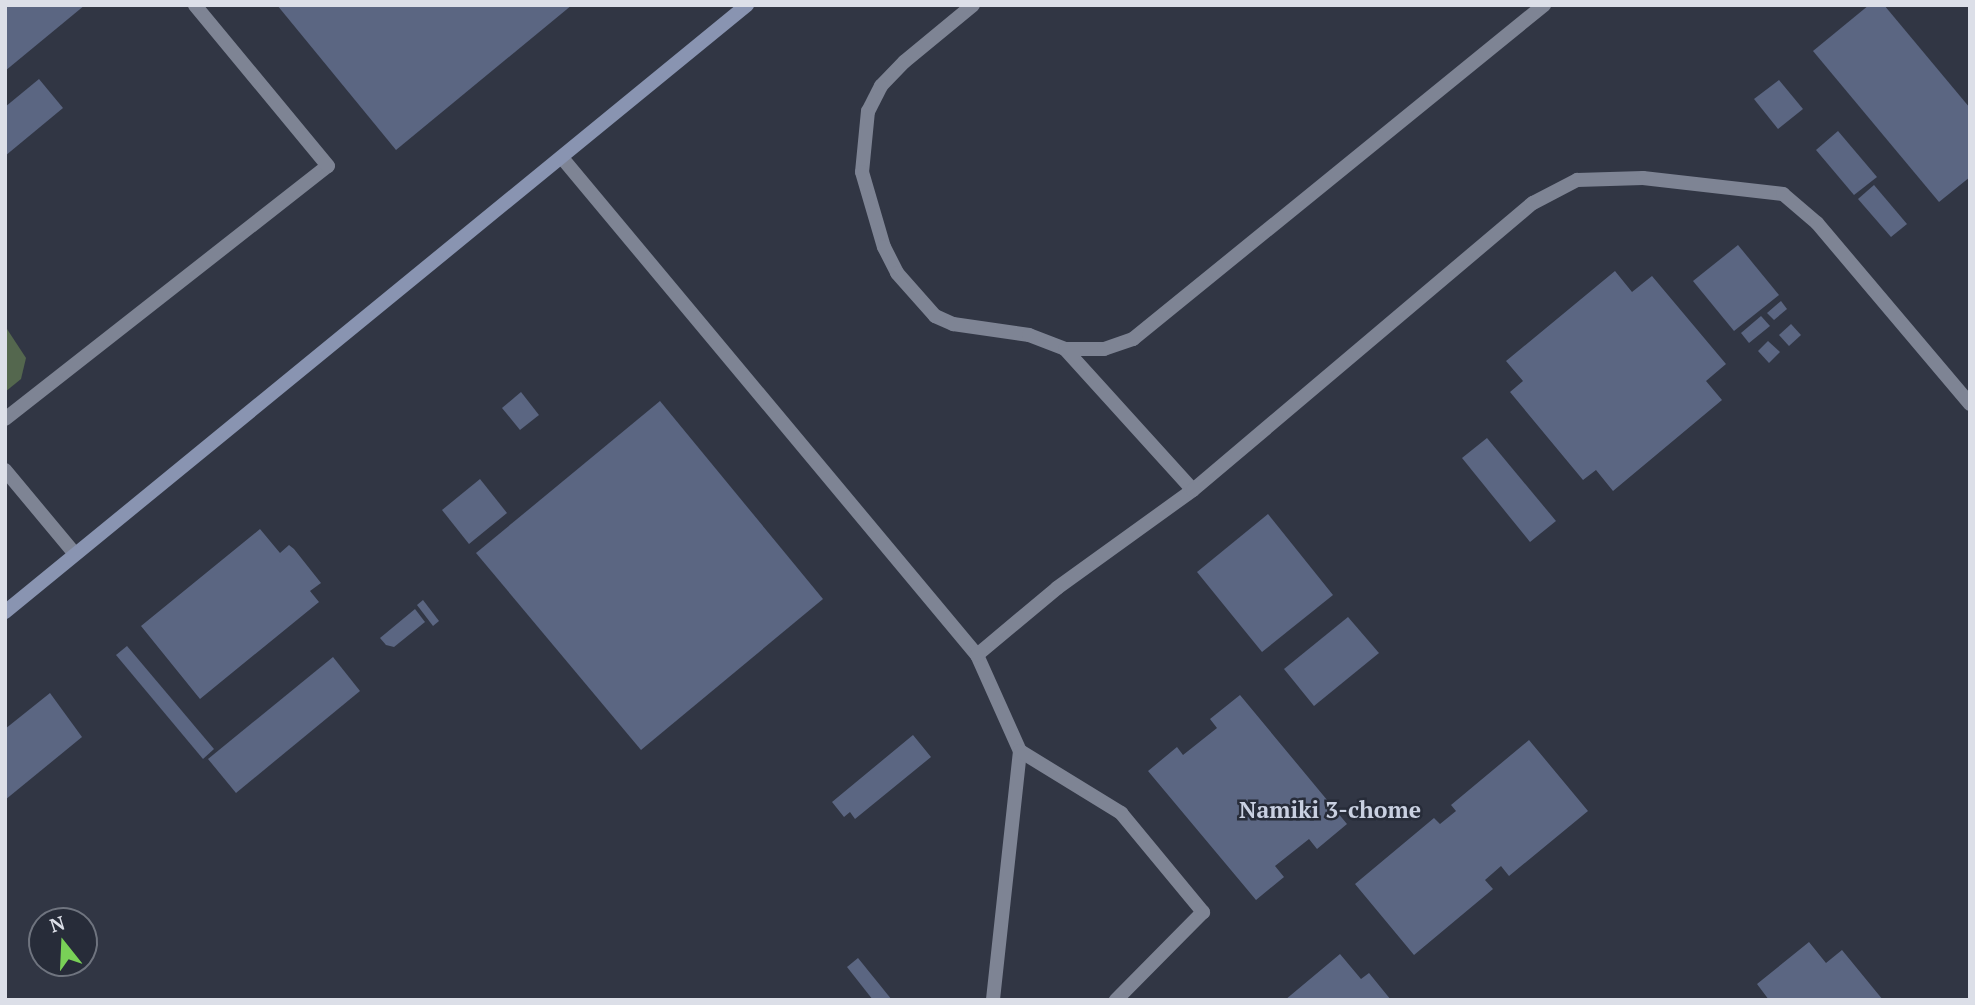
<!DOCTYPE html>
<html>
<head>
<meta charset="utf-8">
<style>
  body { margin:0 }
  #map { position:relative; width:1975px; height:1005px; overflow:hidden; background:#313644; font-family:"PT Serif",serif }
  div>[style] { position:absolute }
  .green>* { inset:0; background:#54674e }
  .building>* { inset:0; background:#5b6682 }
  .lane>* { height:14px; margin:-7px; padding:0 7px; transform-origin:7px; border-radius:7px; background:#7e8494 }
  .secondary>* { height:14px; margin:-7px; padding:0 7px; transform-origin:7px; border-radius:7px; background:#8994b1 }
  span { translate:-50% -50%; white-space:nowrap; text-align:center; line-height:1.15; -webkit-text-stroke:5px #272c39; paint-order:stroke }
  .neighbourhood-label { font-size:23px; color:#c9d0e1; font-weight:700 }
  .frame { position:absolute; inset:0; border:7px solid #dcdfe8; pointer-events:none }
  .north { position:absolute; left:28px; top:907px; width:70px; height:70px; box-sizing:border-box; background:#272c39; border:2px solid #6f747f; border-radius:50%; rotate:342deg; font-size:19px; font-weight:700; line-height:28px; text-align:center; color:#dcdfe8 }
  .north::after { content:''; display:block; margin:auto; width:24px; height:32px; background:#79d157; clip-path:polygon(50% 0,100% 100%,50% 72%,0 100%) }
</style>
</head>
<body>
<div id="map">
  <div class="green">
    <div style="clip-path:polygon(5px 326px,26px 358px,21px 379px,5px 392px)"></div>
  </div>
  <div class="building">
    <div style="clip-path:polygon(5px 5px,85px 5px,5px 71px)"></div>
    <div style="clip-path:polygon(277px 5px,572px 5px,396px 150px)"></div>
    <div style="clip-path:polygon(1869px 5px,1884px 5px,1970px 108px,1970px 177px,1939px 202px,1813px 51px)"></div>
    <div style="clip-path:polygon(39px 79px,63px 108px,5px 156px,5px 107px)"></div>
    <div style="clip-path:polygon(1779px 80px,1803px 109px,1778px 129px,1754px 99px)"></div>
    <div style="clip-path:polygon(1838px 131px,1877px 177px,1854px 195px,1816px 150px)"></div>
    <div style="clip-path:polygon(1874px 185px,1907px 224px,1891px 237px,1858px 199px)"></div>
    <div style="clip-path:polygon(1738px 245px,1779px 295px,1734px 331px,1693px 281px)"></div>
    <div style="clip-path:polygon(1615px 271px,1632px 292px,1652px 276px,1726px 364px,1706px 381px,1722px 400px,1613px 491px,1596px 470px,1583px 480px,1510px 392px,1523px 381px,1506px 361px)"></div>
    <div style="clip-path:polygon(1781px 301px,1787px 309px,1774px 320px,1767px 313px)"></div>
    <div style="clip-path:polygon(1761px 316px,1770px 326px,1749px 343px,1741px 333px)"></div>
    <div style="clip-path:polygon(1791px 324px,1801px 335px,1789px 346px,1779px 335px)"></div>
    <div style="clip-path:polygon(1768px 341px,1780px 352px,1769px 363px,1758px 351px)"></div>
    <div style="clip-path:polygon(521px 392px,539px 415px,520px 430px,502px 408px)"></div>
    <div style="clip-path:polygon(660px 401px,823px 599px,641px 750px,476px 553px)"></div>
    <div style="clip-path:polygon(1487px 438px,1556px 521px,1530px 542px,1462px 458px)"></div>
    <div style="clip-path:polygon(480px 479px,507px 513px,469px 544px,442px 510px)"></div>
    <div style="clip-path:polygon(1268px 514px,1333px 595px,1262px 652px,1197px 572px)"></div>
    <div style="clip-path:polygon(260px 529px,280px 553px,289px 545px,294px 549px,321px 583px,310px 591px,319px 602px,200px 699px,141px 626px)"></div>
    <div style="clip-path:polygon(423px 600px,439px 621px,433px 626px,417px 605px)"></div>
    <div style="clip-path:polygon(415px 609px,425px 622px,394px 647px,386px 645px,380px 638px)"></div>
    <div style="clip-path:polygon(1348px 617px,1379px 653px,1314px 706px,1284px 669px)"></div>
    <div style="clip-path:polygon(127px 646px,214px 749px,203px 759px,116px 655px)"></div>
    <div style="clip-path:polygon(333px 657px,360px 691px,236px 793px,208px 759px)"></div>
    <div style="clip-path:polygon(50px 693px,82px 737px,5px 800px,5px 729px)"></div>
    <div style="clip-path:polygon(1240px 695px,1347px 824px,1317px 849px,1309px 839px,1275px 866px,1284px 877px,1256px 900px,1148px 771px,1177px 747px,1183px 755px,1217px 728px,1210px 719px)"></div>
    <div style="clip-path:polygon(913px 735px,931px 757px,855px 819px,850px 812px,844px 817px,832px 802px)"></div>
    <div style="clip-path:polygon(1529px 740px,1588px 811px,1509px 876px,1501px 866px,1485px 880px,1493px 889px,1414px 955px,1355px 884px,1434px 818px,1440px 824px,1456px 811px,1451px 805px)"></div>
    <div style="clip-path:polygon(1809px 942px,1826px 963px,1842px 950px,1883px 1000px,1769px 1000px,1757px 984px)"></div>
    <div style="clip-path:polygon(1340px 954px,1361px 979px,1369px 973px,1391px 1000px,1285px 1000px)"></div>
    <div style="clip-path:polygon(858px 958px,892px 1000px,873px 1000px,847px 967px)"></div>
  </div>
  <div class="lane">
    <div style="left:973px;top:5px;width:89px;rotate:140.4deg"></div>
    <div style="left:904px;top:62px;width:33px;rotate:134deg"></div>
    <div style="left:881px;top:86px;width:28px;rotate:117deg"></div>
    <div style="left:868px;top:111px;width:61px;rotate:95.6deg"></div>
    <div style="left:862px;top:172px;width:78px;rotate:73.7deg"></div>
    <div style="left:884px;top:247px;width:29px;rotate:63deg"></div>
    <div style="left:897px;top:273px;width:57px;rotate:48.5deg"></div>
    <div style="left:935px;top:316px;width:20px;rotate:24deg"></div>
    <div style="left:953px;top:324px;width:77px;rotate:8.2deg"></div>
    <div style="left:1029px;top:335px;width:39px;rotate:21deg"></div>
    <div style="left:1065px;top:349px;width:190px;rotate:47.8deg"></div>
    <div style="left:563px;top:159px;width:646px;rotate:50.15deg"></div>
    <div style="left:977px;top:655px;width:105px;rotate:65.9deg"></div>
    <div style="left:1020px;top:751px;width:250px;rotate:96.2deg"></div>
    <div style="left:1065px;top:349px;width:39px"></div>
    <div style="left:1104px;top:349px;width:31px;rotate:-19deg"></div>
    <div style="left:1133px;top:339px;width:530px;rotate:-39.1deg"></div>
    <div style="left:5px;top:419px;width:410px;rotate:-38.1deg"></div>
    <div style="left:328px;top:166px;width:209px;rotate:-129.6deg"></div>
    <div style="left:5px;top:470px;width:109px;rotate:50.2deg"></div>
    <div style="left:977px;top:655px;width:104px;rotate:-39.9deg"></div>
    <div style="left:1057px;top:588px;width:168px;rotate:-35.8deg"></div>
    <div style="left:1193px;top:490px;width:445px;rotate:-40.2deg"></div>
    <div style="left:1533px;top:203px;width:50px;rotate:-27.6deg"></div>
    <div style="left:1577px;top:180px;width:66px;rotate:-1.7deg"></div>
    <div style="left:1643px;top:178px;width:141px;rotate:6.5deg"></div>
    <div style="left:1783px;top:194px;width:45px;rotate:40.5deg"></div>
    <div style="left:1817px;top:223px;width:237px;rotate:49.8deg"></div>
    <div style="left:1020px;top:751px;width:119px;rotate:31.5deg"></div>
    <div style="left:1121px;top:813px;width:129px;rotate:50.4deg"></div>
    <div style="left:1203px;top:912px;width:124px;rotate:134.7deg"></div>
  </div>
  <div class="secondary">
    <div style="left:5px;top:612px;width:959px;rotate:-39.29deg"></div>
  </div>
  <div class="neighbourhood-label">
    <span style="left:1330px;top:810px">Namiki 3-chome</span>
  </div>
  <div class="frame"></div>
  <div class="north">N</div>
</div>
</body>
</html>
